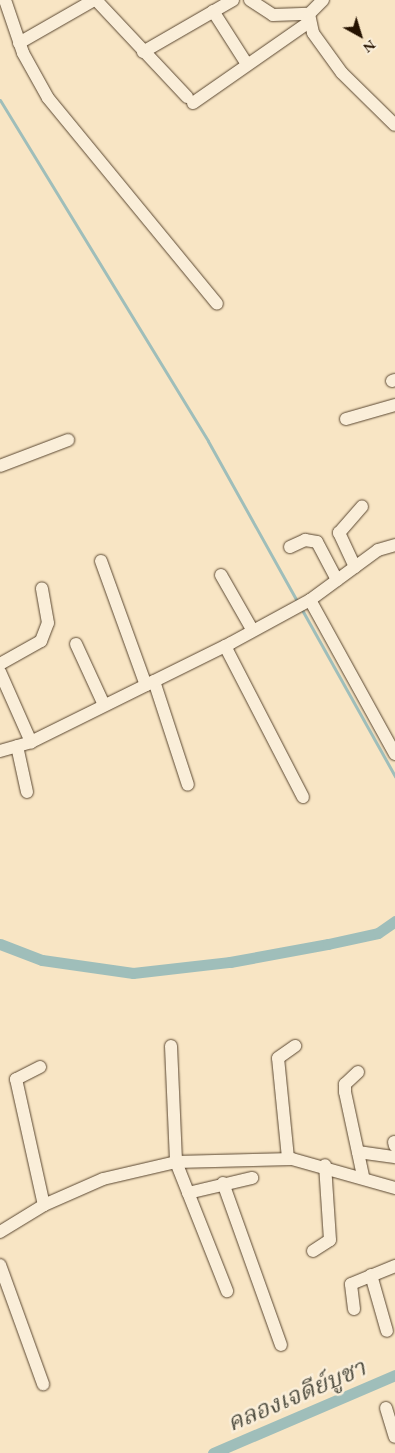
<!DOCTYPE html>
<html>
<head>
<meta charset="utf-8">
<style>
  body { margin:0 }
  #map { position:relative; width:395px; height:1453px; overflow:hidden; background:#f8e5c4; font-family:"EB Garamond","Noto Serif Thai",serif }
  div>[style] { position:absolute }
  .stream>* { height:3px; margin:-1.5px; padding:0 1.5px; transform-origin:1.5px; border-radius:1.5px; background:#9fbeba }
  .canal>* { height:11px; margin:-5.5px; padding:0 5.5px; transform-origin:5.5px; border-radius:5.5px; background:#9fbeba }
  .roads { filter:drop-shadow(0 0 1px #5a4731) drop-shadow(0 0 1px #5a4731) }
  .minor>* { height:12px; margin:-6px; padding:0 6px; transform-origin:6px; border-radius:6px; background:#faeed9 }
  span { translate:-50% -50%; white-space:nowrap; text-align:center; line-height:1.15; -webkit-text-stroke:5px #faeed9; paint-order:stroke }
  .water-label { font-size:24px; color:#504e41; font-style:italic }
  .north { position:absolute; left:335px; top:10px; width:50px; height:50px; -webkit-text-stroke:4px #faeed9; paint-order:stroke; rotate:141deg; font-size:14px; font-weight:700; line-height:20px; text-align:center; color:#251200 }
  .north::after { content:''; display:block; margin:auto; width:18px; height:22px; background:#251200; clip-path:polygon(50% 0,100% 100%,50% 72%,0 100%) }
</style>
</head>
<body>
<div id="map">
  <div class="stream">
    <div style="left:0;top:100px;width:399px;rotate:58.6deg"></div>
    <div style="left:208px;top:441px;width:185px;rotate:60.9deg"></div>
    <div style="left:301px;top:608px;width:193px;rotate:60.8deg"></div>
  </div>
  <div class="canal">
    <div style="left:0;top:944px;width:45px;rotate:20.9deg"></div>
    <div style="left:42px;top:960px;width:92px;rotate:8.1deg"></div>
    <div style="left:133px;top:973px;width:98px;rotate:-6.5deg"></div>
    <div style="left:230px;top:962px;width:100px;rotate:-10.4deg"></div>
    <div style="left:328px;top:944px;width:51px;rotate:-12.4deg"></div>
    <div style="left:378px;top:933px;width:21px;rotate:-35deg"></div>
    <div style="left:213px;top:1453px;width:198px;rotate:-23.2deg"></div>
  </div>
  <div class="roads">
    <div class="minor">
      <div style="left:5px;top:0;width:56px;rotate:71.2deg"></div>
      <div style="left:23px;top:53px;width:51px;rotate:60.9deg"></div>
      <div style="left:48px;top:98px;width:266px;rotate:50.6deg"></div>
      <div style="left:96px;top:0;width:133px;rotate:46.8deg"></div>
      <div style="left:250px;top:0;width:27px;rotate:33deg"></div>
      <div style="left:273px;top:15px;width:36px;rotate:-2deg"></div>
      <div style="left:323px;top:0;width:20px;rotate:135deg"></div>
      <div style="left:309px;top:14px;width:19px;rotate:78deg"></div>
      <div style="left:313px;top:33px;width:49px;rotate:54.1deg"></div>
      <div style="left:342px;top:73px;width:74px;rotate:44.5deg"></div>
      <div style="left:213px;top:11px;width:59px;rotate:57.4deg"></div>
      <div style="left:19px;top:43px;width:86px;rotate:-29.8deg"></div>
      <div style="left:143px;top:52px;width:104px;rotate:-30deg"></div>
      <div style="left:193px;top:103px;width:141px;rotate:-34.9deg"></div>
      <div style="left:392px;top:381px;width:3px;rotate:-18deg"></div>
      <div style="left:346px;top:419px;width:51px;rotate:-15.9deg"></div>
      <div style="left:0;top:466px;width:73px;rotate:-20.9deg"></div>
      <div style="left:290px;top:547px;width:17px;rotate:-25deg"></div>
      <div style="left:305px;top:540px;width:12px;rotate:9deg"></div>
      <div style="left:317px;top:542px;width:43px;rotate:62.2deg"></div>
      <div style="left:101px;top:561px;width:132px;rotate:70.1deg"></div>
      <div style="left:355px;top:567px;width:38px;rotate:-115deg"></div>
      <div style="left:339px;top:533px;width:35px;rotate:-49deg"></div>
      <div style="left:221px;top:575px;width:64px;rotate:60.3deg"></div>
      <div style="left:310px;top:600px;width:176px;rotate:61.1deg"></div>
      <div style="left:76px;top:644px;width:67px;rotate:65.3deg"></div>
      <div style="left:225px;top:646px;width:170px;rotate:62.7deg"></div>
      <div style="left:0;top:664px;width:47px;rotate:-29.3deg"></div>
      <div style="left:41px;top:641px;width:19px;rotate:-69deg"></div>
      <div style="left:48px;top:623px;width:35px;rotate:-100deg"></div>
      <div style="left:0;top:672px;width:77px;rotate:66.1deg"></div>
      <div style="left:154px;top:681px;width:109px;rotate:71.9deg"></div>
      <div style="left:17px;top:746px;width:47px;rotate:77.7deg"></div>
      <div style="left:0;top:751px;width:32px;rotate:-16deg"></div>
      <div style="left:31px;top:742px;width:223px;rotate:-26.3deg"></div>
      <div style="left:231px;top:643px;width:90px;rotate:-28.6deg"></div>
      <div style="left:310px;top:600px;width:84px;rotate:-36.3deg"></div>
      <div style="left:378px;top:550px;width:18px;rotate:-16deg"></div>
      <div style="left:171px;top:1046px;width:116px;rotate:87.5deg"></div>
      <div style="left:176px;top:1162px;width:139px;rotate:68.4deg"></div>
      <div style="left:40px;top:1067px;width:27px;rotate:153deg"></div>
      <div style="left:16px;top:1079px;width:129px;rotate:77.5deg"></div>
      <div style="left:358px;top:1072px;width:18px;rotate:137deg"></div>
      <div style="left:345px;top:1084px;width:8px;rotate:90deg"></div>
      <div style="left:345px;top:1092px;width:86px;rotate:77.9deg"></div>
      <div style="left:394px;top:1142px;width:4px;rotate:76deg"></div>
      <div style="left:358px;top:1152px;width:37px;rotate:8deg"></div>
      <div style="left:288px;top:1158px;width:100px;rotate:-95.7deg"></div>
      <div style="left:278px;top:1058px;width:21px;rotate:-35deg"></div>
      <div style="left:223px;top:1183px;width:172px;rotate:70.3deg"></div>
      <div style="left:188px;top:1193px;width:66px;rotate:-13.2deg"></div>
      <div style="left:0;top:1232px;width:52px;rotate:-31.5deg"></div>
      <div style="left:44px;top:1205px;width:64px;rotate:-23.8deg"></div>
      <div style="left:103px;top:1179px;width:75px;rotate:-13.1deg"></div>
      <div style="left:176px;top:1162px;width:116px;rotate:-1.5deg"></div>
      <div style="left:292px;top:1159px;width:107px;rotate:15.7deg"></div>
      <div style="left:313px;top:1251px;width:20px;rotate:-33deg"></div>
      <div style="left:330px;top:1240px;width:75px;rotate:-93.8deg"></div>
      <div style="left:0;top:1265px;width:127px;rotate:70.1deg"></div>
      <div style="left:371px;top:1275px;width:58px;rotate:74.1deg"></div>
      <div style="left:354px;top:1309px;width:25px;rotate:-97deg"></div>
      <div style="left:351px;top:1284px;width:48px;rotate:-22.2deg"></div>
      <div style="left:386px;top:1408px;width:30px;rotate:73deg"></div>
    </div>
  </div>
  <div class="water-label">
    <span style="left:296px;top:1395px;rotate:-23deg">คลองเจดีย์บูชา</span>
  </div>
  <div class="north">N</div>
</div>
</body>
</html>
